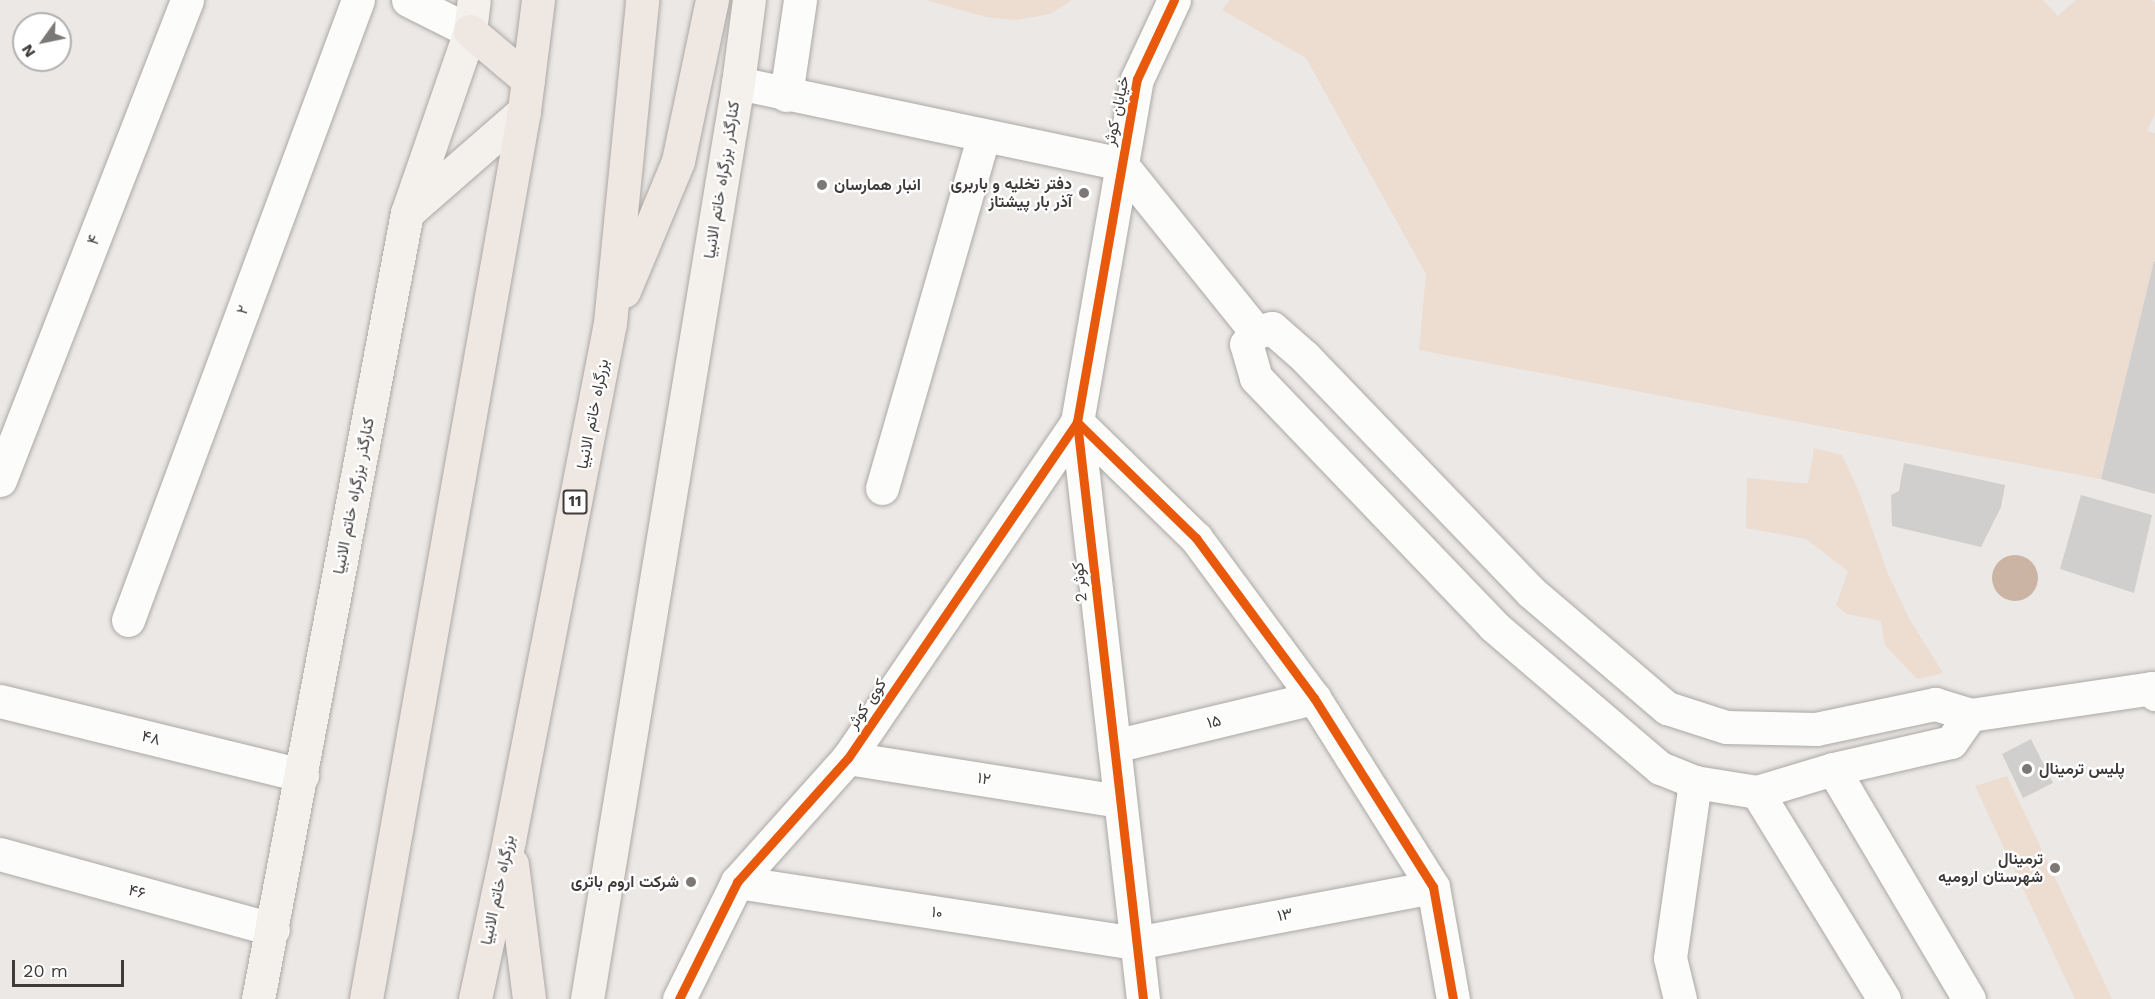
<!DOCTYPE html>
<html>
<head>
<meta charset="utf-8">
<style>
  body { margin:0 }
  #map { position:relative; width:2155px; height:999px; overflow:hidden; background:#ebe8e5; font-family:"Work Sans",Vazirmatn,sans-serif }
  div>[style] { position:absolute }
  .green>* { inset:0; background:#eddcd0 }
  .water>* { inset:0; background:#cbb4a4 }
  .round { border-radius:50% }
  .building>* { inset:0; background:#d1cfcd }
  .roads { filter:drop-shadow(0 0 2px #aba8a6) drop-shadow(0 0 2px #aba8a6) }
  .minor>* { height:33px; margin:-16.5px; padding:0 16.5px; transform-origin:16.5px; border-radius:16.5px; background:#fcfcfb }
  .major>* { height:33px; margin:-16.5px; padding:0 16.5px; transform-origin:16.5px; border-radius:16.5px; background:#f4f0ec }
  .highway>* { height:33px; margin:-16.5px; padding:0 16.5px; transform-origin:16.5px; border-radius:16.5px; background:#efe7e2 }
  .cycleway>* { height:9px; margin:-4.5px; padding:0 4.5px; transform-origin:4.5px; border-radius:4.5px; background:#e8590c }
  .dots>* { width:16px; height:16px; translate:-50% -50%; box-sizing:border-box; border:3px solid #fff; border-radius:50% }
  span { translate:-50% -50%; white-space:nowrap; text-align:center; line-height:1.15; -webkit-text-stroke:4.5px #fff; paint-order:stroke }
  .shield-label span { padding:2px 4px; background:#fff; border:2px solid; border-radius:4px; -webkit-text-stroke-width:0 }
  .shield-label { font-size:15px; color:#3e3b3a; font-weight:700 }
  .street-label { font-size:16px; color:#3e3b3a }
  .poi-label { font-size:16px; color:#3e3b3a; font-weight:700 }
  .right { translate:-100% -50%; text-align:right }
  .left { translate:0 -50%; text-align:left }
  .north { position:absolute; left:12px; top:12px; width:60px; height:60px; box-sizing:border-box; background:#fff; border:2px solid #b2b1b0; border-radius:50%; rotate:237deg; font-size:16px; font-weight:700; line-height:24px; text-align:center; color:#3e3b3a }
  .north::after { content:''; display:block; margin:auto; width:21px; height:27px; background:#7b7876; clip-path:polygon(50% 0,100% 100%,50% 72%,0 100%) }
  .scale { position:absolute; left:12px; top:960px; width:112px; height:27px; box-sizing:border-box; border:3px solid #3e3b3a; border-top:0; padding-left:8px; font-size:18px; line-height:21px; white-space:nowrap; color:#3e3b3a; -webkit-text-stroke:4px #fff; paint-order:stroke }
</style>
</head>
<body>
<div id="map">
  <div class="green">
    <div style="clip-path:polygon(926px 0,1072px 0,1050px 14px,1016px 20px,986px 17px)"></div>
    <div style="clip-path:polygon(1230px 0,2043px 0,2058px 16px,2076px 0,2152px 0,2155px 4px,2155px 114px,2147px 131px,2155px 133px,2155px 258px,2101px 479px,1419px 350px,1426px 274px,1306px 58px,1222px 10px)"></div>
    <div style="clip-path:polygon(1814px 448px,1842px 455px,1859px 492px,1888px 574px,1910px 620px,1943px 673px,1917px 679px,1885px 645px,1881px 621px,1847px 614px,1836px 605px,1848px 571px,1806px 539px,1746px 528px,1747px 478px,1808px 484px)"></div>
    <div style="clip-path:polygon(2007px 776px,2112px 999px,2075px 999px,1975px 786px)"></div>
  </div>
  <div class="water">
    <div class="round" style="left:1992px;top:555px;width:46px;height:46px"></div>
  </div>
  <div class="building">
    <div style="clip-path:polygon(2154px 261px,2155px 262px,2155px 494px,2101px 479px)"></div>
    <div style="clip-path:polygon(1904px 463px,2005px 485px,2001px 507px,1981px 547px,1892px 526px,1891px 495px,1899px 491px)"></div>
    <div style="clip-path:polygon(2081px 495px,2152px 515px,2134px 593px,2060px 569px)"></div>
    <div style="clip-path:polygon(2031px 739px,2053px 783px,2023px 798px,2002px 754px)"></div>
  </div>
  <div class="roads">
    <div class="minor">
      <div style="left:408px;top:0;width:69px;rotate:26.6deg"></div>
      <div style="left:738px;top:83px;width:391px;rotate:11.9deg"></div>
      <div style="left:1121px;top:164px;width:216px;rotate:51.2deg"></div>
      <div style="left:786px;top:95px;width:96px;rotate:-81.6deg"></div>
      <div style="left:0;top:480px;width:515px;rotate:-68.71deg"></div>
      <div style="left:882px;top:488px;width:367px;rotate:-73.9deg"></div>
      <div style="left:128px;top:620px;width:661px;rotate:-69.65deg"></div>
      <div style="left:0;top:701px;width:311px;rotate:13.8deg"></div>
      <div style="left:1970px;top:715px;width:33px;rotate:125deg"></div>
      <div style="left:1951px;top:742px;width:121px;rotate:167.1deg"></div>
      <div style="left:1833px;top:769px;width:79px;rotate:163.2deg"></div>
      <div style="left:1757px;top:792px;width:63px;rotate:-170.8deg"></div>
      <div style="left:1695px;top:782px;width:38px;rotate:-158deg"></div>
      <div style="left:1660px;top:768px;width:218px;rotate:-139.5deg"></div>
      <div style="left:1494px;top:626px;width:344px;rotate:-133.8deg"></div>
      <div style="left:1256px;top:378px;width:35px;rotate:-106deg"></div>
      <div style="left:1246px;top:344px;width:16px;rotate:-50deg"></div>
      <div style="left:1256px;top:332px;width:16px;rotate:-14deg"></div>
      <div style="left:1272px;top:328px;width:43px;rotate:41.2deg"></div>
      <div style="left:1304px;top:356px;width:327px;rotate:46.1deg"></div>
      <div style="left:1531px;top:592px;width:179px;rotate:40.5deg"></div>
      <div style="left:1667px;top:708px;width:62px;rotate:17.9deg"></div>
      <div style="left:1726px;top:727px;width:90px;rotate:1.3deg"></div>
      <div style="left:1816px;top:729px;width:122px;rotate:-11.9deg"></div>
      <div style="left:1935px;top:704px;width:37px;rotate:17deg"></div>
      <div style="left:1970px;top:715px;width:184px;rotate:-8.4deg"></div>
      <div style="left:2152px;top:688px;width:7px;rotate:63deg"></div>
      <div style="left:1114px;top:746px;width:206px;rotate:-13.5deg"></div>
      <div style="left:848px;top:758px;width:274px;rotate:9deg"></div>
      <div style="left:1833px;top:769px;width:267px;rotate:59.4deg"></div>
      <div style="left:1757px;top:792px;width:243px;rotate:58.5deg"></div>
      <div style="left:0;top:854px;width:283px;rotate:15.4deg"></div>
      <div style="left:737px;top:882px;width:404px;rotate:8.7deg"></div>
      <div style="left:1136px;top:943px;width:302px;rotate:-10.7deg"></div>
      <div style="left:679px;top:999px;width:131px;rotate:-63.6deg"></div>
      <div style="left:737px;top:882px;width:166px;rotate:-48.2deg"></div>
      <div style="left:848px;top:758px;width:407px;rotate:-55.7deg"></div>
      <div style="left:1077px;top:422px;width:166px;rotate:44.3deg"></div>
      <div style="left:1196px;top:538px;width:199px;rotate:53.6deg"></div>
      <div style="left:1314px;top:698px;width:223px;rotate:57.8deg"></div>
      <div style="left:1433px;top:887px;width:114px;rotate:79.9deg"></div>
      <div style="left:1143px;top:999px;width:581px;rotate:-96.53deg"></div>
      <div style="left:1077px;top:422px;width:348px;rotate:-80.1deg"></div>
      <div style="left:1137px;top:79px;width:87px;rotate:-64.9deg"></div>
      <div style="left:1680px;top:999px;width:42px;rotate:-103.7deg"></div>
      <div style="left:1670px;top:958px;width:178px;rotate:-81.9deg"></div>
    </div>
    <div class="major">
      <div style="left:407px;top:213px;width:155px;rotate:-41.1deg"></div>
      <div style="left:258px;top:999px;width:800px;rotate:-79.27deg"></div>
      <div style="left:407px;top:213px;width:193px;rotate:-70.9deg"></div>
      <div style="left:470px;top:31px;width:31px;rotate:-83deg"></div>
      <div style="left:587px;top:999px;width:928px;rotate:-80.64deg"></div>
      <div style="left:738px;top:83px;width:84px;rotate:-82.5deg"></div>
    </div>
    <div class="highway">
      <div style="left:470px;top:31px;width:76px;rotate:40.2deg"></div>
      <div style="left:624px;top:291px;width:141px;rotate:-67.4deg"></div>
      <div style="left:678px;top:161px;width:165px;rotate:-78.1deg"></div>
      <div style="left:512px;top:864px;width:136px;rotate:82.8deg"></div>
      <div style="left:366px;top:999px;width:902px;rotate:-79.91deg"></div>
      <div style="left:524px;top:111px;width:112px;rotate:-82.8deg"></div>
      <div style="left:475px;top:999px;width:163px;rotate:-77.9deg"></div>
      <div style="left:509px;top:840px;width:527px;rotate:-78.95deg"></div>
      <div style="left:610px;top:323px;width:325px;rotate:-84.3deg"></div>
    </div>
  </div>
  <div class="cycleway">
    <div style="left:679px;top:999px;width:131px;rotate:-63.6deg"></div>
    <div style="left:737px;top:882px;width:166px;rotate:-48.2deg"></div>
    <div style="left:848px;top:758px;width:407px;rotate:-55.7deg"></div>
    <div style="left:1077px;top:422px;width:166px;rotate:44.3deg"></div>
    <div style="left:1196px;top:538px;width:199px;rotate:53.6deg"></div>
    <div style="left:1314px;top:698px;width:223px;rotate:57.8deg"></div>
    <div style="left:1433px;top:887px;width:114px;rotate:79.9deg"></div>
    <div style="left:1143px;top:999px;width:581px;rotate:-96.53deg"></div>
    <div style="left:1077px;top:422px;width:348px;rotate:-80.1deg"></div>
    <div style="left:1137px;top:79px;width:87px;rotate:-64.9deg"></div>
  </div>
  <div class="dots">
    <div style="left:822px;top:185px;background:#7b7876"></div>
    <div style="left:1084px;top:193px;background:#7b7876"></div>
    <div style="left:2027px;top:769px;background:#7b7876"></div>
    <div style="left:2055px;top:868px;background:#7b7876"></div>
    <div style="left:691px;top:882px;background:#7b7876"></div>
  </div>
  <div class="shield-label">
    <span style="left:575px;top:502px">11</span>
  </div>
  <div class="street-label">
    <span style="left:1117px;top:111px;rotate:-78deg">خیابان کوثر</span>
    <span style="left:722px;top:180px;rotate:-81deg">کنارگذر بزرگراه خاتم الانبیا</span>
    <span style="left:94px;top:240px;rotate:-69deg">۴</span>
    <span style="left:243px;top:310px;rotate:-70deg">۲</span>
    <span style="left:593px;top:414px;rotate:-79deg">بزرگراه خاتم الانبیا</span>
    <span style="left:354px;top:496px;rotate:-79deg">کنارگذر بزرگراه خاتم الانبیا</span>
    <span style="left:1080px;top:582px;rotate:-96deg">کوثر 2</span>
    <span style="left:867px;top:704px;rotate:-56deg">کوی کوثر</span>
    <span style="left:1214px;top:722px;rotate:-13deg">۱۵</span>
    <span style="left:151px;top:738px;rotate:14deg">۴۸</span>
    <span style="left:984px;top:779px;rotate:9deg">۱۲</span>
    <span style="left:498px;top:890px;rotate:-78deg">بزرگراه خاتم الانبیا</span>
    <span style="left:137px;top:892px;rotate:15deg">۴۶</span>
    <span style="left:937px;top:913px;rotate:9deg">۱۰</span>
    <span style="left:1285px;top:915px;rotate:-11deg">۱۳</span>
  </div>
  <div class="poi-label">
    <span class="right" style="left:1072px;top:193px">دفتر تخلیه و باربری<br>آذر بار پیشتاز</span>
    <span class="left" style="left:834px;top:185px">انبار همارسان</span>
    <span class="left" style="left:2039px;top:769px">پلیس ترمینال</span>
    <span class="right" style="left:2043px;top:868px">ترمینال<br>شهرستان ارومیه</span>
    <span class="right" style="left:679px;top:882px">شرکت اروم باتری</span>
  </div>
  <div class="north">N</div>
  <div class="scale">20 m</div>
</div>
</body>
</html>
